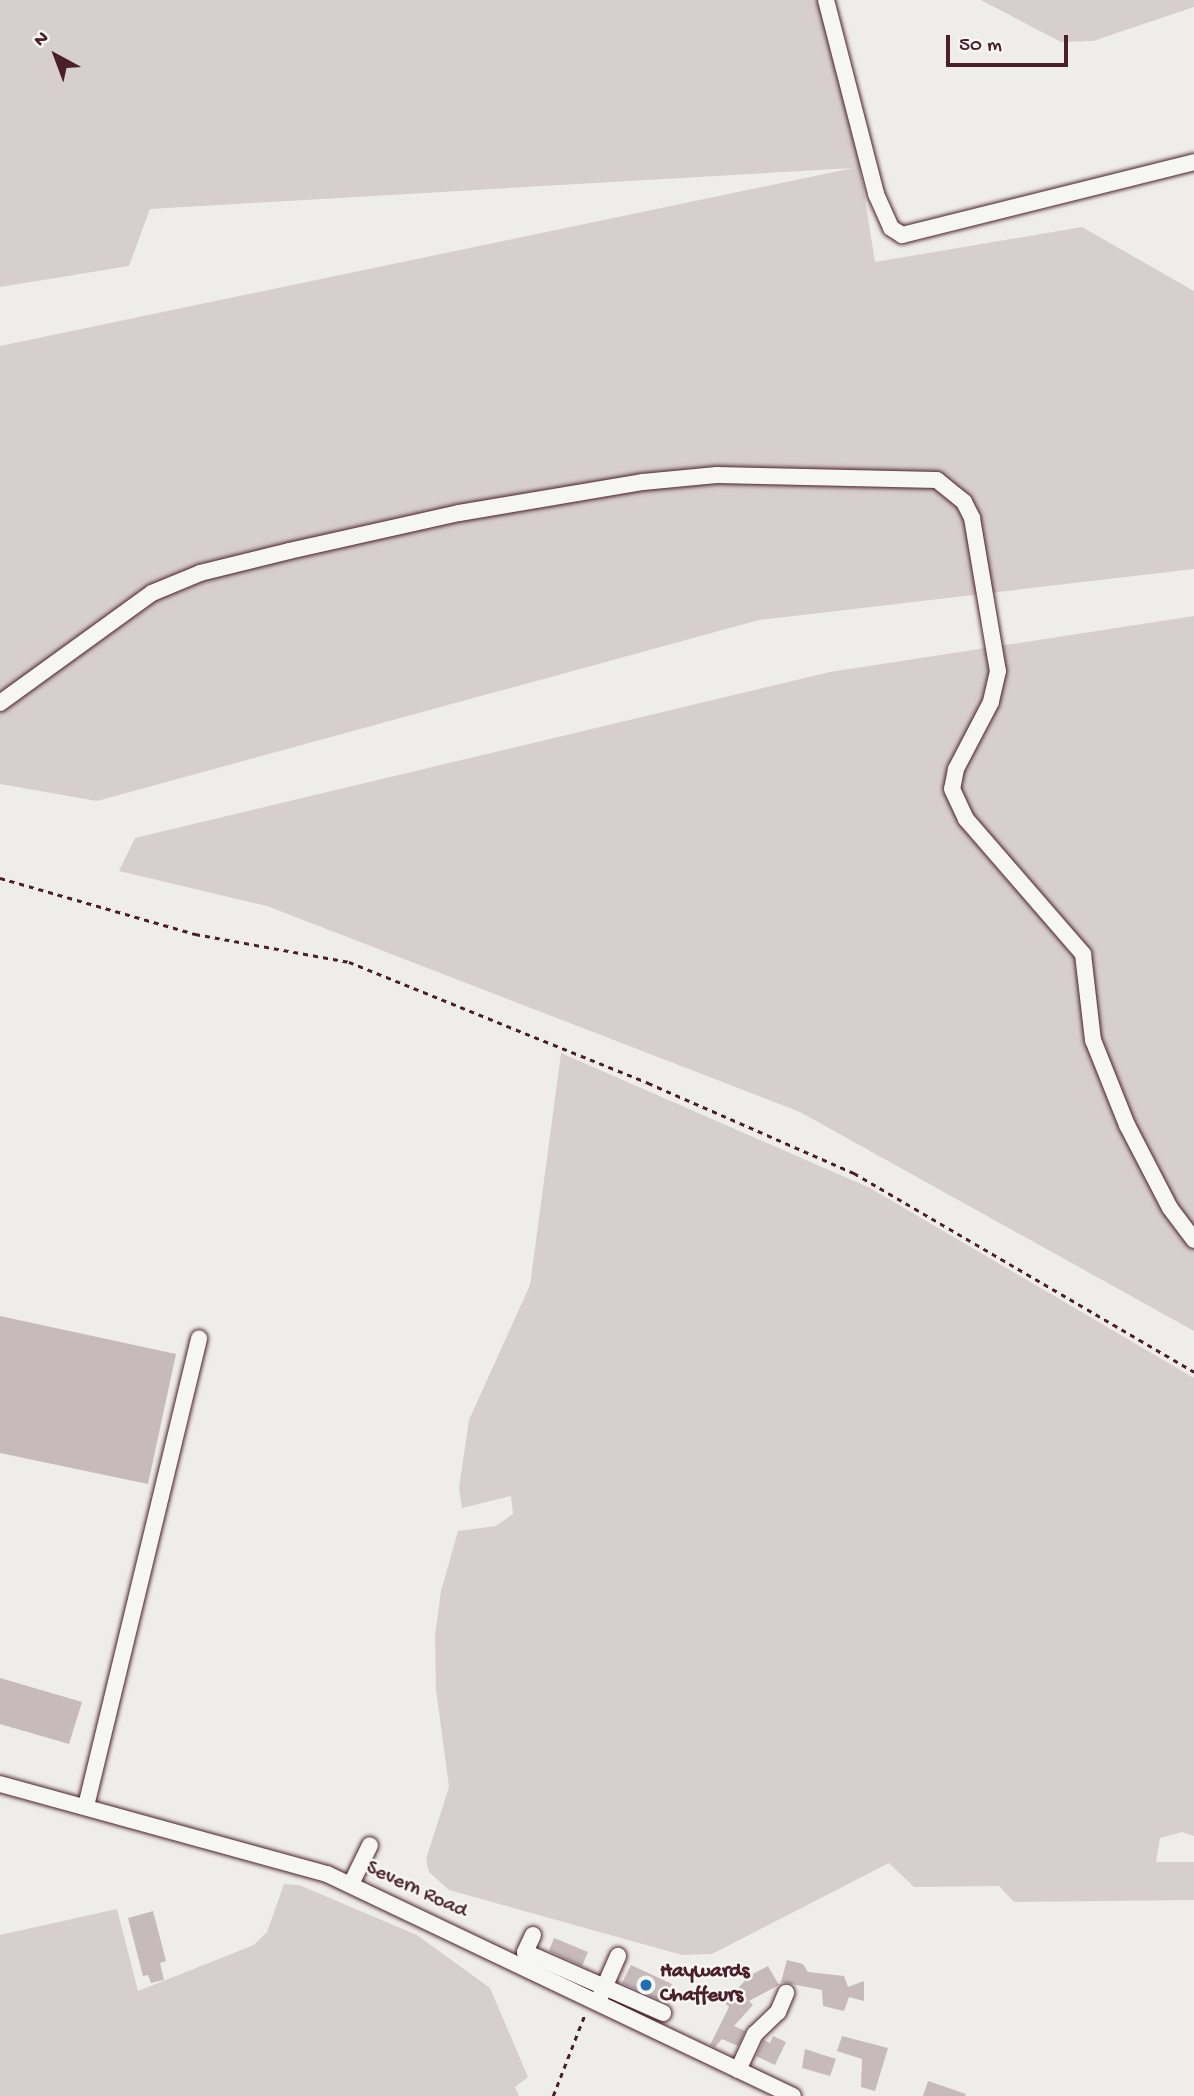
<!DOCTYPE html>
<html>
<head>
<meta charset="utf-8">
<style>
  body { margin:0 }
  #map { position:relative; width:1194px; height:2096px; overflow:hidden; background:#efedea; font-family:"Gochi Hand",sans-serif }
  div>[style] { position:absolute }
  .green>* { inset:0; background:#d7cfce }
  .building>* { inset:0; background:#c6babb }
  .path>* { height:2.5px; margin-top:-1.25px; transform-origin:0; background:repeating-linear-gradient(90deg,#4a1f2b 0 5px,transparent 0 10px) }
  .roads { filter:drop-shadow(0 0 2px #4a1f2b) drop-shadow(0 0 2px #4a1f2b) }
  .minor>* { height:16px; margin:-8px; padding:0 8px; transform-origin:8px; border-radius:8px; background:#f6f6f2 }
  .dots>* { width:19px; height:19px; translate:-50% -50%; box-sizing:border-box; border:4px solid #f6f6f2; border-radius:50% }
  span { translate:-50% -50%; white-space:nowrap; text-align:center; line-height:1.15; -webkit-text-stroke:5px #f6f6f2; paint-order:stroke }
  .street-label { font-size:21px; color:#4a1f2b }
  .poi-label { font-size:21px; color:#4a1f2b; font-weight:700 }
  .left { translate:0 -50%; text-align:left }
  .north { position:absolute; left:21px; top:21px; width:70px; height:70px; -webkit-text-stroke:5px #f6f6f2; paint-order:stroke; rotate:319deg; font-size:19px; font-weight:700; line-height:28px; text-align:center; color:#4a1f2b }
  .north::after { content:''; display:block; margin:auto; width:24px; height:32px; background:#4a1f2b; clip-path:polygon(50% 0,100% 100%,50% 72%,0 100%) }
  .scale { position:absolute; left:946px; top:35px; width:122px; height:32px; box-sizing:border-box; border:4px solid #4a1f2b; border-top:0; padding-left:9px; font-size:21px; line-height:24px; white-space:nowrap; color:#4a1f2b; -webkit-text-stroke:5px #f6f6f2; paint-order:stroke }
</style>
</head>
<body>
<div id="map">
  <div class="green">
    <div style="clip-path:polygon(0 0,818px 0,860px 167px,875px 262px,1082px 227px,1194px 291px,1194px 569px,759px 620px,97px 801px,0 784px,0 346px,853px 168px,150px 209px,129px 266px,0 287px)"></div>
    <div style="clip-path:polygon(981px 0,1194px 0,1194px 7px,1093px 41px,1061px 42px)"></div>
    <div style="clip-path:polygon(1194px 616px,1194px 1331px,800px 1112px,267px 906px,119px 871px,135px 838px,830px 672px)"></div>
    <div style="clip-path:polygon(561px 1053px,870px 1188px,1194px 1378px,1194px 1836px,1182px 1832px,1160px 1838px,1156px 1862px,1194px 1862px,1194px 1900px,1014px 1902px,999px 1886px,914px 1887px,889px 1863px,712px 1954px,682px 1955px,449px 1890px,429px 1872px,426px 1859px,449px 1787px,436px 1690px,435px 1635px,441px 1591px,458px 1531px,496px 1526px,513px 1514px,511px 1496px,462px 1508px,459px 1488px,469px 1420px,530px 1285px)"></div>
    <div style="clip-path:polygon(284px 1884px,299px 1885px,417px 1935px,490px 1988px,528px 2077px,515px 2087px,519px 2096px,0 2096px,0 1935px,117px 1909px,138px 1991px,254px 1945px,267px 1932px)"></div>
  </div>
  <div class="building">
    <div style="clip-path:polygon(0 1316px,176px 1354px,148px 1484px,0 1453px)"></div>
    <div style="clip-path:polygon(0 1678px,82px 1702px,69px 1744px,0 1724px)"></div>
    <div style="clip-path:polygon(153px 1911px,166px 1961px,160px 1963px,164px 1980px,151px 1983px,148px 1975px,143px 1976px,128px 1918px)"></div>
    <div style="clip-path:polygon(554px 1938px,588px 1952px,582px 1966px,549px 1951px)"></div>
    <div style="clip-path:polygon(787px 1960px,803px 1964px,808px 1972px,844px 1976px,848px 1987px,864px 1981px,864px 2001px,849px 1997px,844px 2011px,823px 2006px,822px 1990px,781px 1982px)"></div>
    <div style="clip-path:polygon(631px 1965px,672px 1984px,664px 2002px,622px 1983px)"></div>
    <div style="clip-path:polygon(768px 1966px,779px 1985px,749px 2001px,753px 2005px,734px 2026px,745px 2031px,738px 2046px,722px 2039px,715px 2047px,710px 2045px,729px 2007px,725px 2003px,749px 1976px)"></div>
    <div style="clip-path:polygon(773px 2036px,786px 2042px,775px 2065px,756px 2056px,764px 2040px,770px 2043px)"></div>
    <div style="clip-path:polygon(842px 2036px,888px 2048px,875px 2091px,861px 2087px,862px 2059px,837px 2051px)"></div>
    <div style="clip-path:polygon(805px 2049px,836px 2059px,830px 2076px,802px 2068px)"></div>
    <div style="clip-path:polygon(928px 2081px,966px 2094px,965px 2096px,923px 2096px)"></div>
  </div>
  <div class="path">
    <div style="left:0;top:878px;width:203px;rotate:16deg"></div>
    <div style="left:195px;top:934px;width:157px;rotate:10.3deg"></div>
    <div style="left:349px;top:962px;width:323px;rotate:22deg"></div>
    <div style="left:648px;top:1083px;width:225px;rotate:23.6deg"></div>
    <div style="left:854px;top:1173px;width:394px;rotate:30.3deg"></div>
    <div style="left:553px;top:2096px;width:88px;rotate:-68.7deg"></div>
  </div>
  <div class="roads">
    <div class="minor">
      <div style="left:826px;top:0;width:200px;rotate:75.5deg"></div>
      <div style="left:876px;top:194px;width:37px;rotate:66deg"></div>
      <div style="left:891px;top:228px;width:13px;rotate:32deg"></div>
      <div style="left:902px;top:235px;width:301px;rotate:-14deg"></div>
      <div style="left:0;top:703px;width:188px;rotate:-35.9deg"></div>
      <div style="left:152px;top:593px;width:52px;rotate:-22.6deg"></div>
      <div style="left:200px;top:573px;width:92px;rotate:-13.9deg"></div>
      <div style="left:289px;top:551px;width:174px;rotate:-12.6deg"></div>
      <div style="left:459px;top:513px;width:187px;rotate:-9.6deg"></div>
      <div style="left:643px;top:482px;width:74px;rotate:-5.4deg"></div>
      <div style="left:717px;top:475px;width:220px;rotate:1.3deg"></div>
      <div style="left:937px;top:480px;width:35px;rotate:39deg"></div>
      <div style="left:964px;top:502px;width:18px;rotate:63deg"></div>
      <div style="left:972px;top:518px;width:155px;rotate:80.4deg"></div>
      <div style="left:998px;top:671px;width:32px;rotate:103deg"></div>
      <div style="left:991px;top:702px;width:76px;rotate:117.6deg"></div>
      <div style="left:956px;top:769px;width:20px;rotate:101deg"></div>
      <div style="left:952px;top:789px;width:33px;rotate:65deg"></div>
      <div style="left:966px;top:819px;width:179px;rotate:49.1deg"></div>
      <div style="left:1083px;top:954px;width:87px;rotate:83.4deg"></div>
      <div style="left:1093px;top:1040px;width:92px;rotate:68.2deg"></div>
      <div style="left:1127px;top:1125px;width:93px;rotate:62.6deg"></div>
      <div style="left:1170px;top:1208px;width:40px;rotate:53deg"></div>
      <div style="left:0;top:1784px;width:339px;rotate:15.4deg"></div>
      <div style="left:327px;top:1874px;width:516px;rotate:25.47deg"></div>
      <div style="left:86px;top:1806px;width:481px;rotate:-76.4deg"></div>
      <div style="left:351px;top:1884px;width:43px;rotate:-64deg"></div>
      <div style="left:533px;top:1935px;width:19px;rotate:115deg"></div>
      <div style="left:525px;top:1952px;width:151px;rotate:23.8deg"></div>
      <div style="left:600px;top:1997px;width:45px;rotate:-66.3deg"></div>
      <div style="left:738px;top:2070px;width:40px;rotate:-65deg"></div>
      <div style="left:755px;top:2034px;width:32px;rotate:-44deg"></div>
      <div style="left:778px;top:2012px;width:21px;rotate:-67deg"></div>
    </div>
  </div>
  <div class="dots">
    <div style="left:646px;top:1985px;background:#1f6fb2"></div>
  </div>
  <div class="street-label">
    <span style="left:416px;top:1891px;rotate:25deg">Severn Road</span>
  </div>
  <div class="poi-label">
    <span class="left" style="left:660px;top:1985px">Haywards<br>Chaffeurs</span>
  </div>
  <div class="north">N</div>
  <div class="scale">50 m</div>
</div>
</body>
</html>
